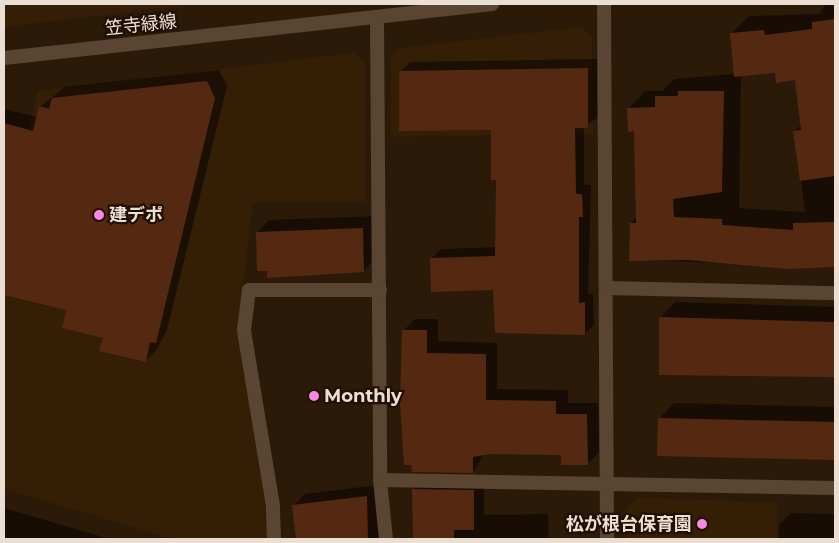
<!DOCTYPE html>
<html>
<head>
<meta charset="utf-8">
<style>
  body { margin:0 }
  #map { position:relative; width:839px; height:543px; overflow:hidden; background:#2b1a08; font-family:Montserrat,"Noto Sans JP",sans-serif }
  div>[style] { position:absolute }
  .built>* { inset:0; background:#341e06 }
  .shadow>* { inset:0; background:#0007 }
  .building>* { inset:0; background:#552911 }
  .minor>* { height:14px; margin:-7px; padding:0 7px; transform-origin:7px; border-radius:7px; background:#594532 }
  .tertiary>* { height:14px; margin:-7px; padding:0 7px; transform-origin:7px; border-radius:7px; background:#594532 }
  .dots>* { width:14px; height:14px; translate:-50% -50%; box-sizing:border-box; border:2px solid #211002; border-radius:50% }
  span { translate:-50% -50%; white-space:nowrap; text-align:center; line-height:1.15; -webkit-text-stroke:4.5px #211002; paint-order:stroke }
  .street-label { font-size:18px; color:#ebdfd4 }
  .poi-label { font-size:18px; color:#ebdfd4; font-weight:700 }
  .left { translate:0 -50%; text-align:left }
  .right { translate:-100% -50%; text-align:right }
  .frame { position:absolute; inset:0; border:5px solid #ebdfd4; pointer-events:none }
</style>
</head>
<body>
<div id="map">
  <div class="built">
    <div style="clip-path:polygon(4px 4px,195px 4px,4px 27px)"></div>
    <div style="clip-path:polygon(580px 27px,592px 36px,593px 134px,391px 137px,391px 57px,400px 48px)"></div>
    <div style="clip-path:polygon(353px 53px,365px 62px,365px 202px,253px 202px,238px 332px,268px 506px,267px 539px,174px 539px,4px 489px,4px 236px,38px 91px)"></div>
    <div style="clip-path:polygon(637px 498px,778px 502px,777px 539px,628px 539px,627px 508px)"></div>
  </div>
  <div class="shadow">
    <div style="clip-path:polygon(evenodd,825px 4px,835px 4px,835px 266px,630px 260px,631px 223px,637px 217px,636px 130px,628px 109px,645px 91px,662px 91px,674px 79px,735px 74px,731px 34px,749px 16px,820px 14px,825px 4px,776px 72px,796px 79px,802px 124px,795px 131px,805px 212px,739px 208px,741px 75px,776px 72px)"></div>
    <div style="clip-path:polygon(597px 59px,597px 118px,584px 127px,584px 185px,591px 185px,588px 294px,593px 294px,594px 325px,584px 334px,432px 258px,441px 249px,497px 247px,498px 178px,492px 129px,400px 72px,410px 62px)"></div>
    <div style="clip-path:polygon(219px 70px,227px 86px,167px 330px,157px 349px,146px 361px,68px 309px,4px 294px,9px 239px,4px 238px,4px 109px,38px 117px,40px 107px,65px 87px)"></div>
    <div style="clip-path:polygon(375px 216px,375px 259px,363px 271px,268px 269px,257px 232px,269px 220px)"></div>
    <div style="clip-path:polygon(675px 302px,835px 307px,835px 376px,660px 373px,660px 318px)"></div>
    <div style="clip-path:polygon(415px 319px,438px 319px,438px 341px,497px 343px,497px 389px,568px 390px,568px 403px,598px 403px,599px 452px,587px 464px,562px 454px,484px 454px,473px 472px,404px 330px)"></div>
    <div style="clip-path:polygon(674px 403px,835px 407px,835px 459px,658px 455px,659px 419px)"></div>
    <div style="clip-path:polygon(424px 479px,484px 480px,484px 515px,548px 514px,549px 539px,415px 539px,413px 490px)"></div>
    <div style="clip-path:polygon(378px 485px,386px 539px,297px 539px,293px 506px,305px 494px)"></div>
    <div style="clip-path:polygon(4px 508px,110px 539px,4px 539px)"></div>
    <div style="clip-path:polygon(791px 513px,835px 514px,835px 539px,779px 539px,779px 525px)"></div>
  </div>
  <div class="building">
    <div style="clip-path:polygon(835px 19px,835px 176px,800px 181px,793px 131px,801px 130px,795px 80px,776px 83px,775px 73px,734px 77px,730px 33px,764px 30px,765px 35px,812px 29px,812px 22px)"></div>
    <div style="clip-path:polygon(588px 68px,588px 128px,575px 128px,576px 194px,582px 194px,583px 217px,579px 217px,579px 303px,585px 302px,585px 335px,495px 333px,493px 290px,431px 292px,430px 258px,495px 256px,496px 180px,491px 180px,491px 130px,399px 131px,399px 71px)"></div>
    <div style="clip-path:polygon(207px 81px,215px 98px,156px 343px,150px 342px,146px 362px,99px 351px,103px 338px,62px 328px,66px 310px,4px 295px,4px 123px,33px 131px,39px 106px,49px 109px,52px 98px)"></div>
    <div style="clip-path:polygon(678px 91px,724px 91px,722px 192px,673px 199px,674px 217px,722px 219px,722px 225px,793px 230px,793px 223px,835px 222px,835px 267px,787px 269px,688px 260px,629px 261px,630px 223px,636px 223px,634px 131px,628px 132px,627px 108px,655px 107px,655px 96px,678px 96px)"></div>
    <div style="clip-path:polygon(363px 228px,364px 272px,267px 278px,267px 271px,257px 271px,256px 232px)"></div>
    <div style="clip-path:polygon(659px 317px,835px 322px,835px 377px,659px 375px)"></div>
    <div style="clip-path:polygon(402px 330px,427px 330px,427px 353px,486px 354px,486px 400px,556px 401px,556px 414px,587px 414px,588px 465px,561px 465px,561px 455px,490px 454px,473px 457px,473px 473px,412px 472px,411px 465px,404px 465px,400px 404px)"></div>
    <div style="clip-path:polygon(658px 418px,835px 422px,835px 460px,657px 456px)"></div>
    <div style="clip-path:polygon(412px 489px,474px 490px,474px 530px,454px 530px,454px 539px,413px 539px)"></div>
    <div style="clip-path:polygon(367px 496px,368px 539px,296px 539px,292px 505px)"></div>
  </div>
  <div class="minor">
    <div style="left:604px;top:4px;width:535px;rotate:89.68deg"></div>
    <div style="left:377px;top:18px;width:462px;rotate:89.6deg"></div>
    <div style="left:380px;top:480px;width:59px;rotate:84.2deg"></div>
    <div style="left:606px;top:288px;width:229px;rotate:1.3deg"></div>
    <div style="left:380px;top:480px;width:455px;rotate:1deg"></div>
    <div style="left:274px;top:539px;width:33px;rotate:-92deg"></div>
    <div style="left:273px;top:506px;width:178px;rotate:-99.4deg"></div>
    <div style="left:244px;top:330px;width:40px;rotate:-82.9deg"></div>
    <div style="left:249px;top:290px;width:131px"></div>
  </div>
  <div class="tertiary">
    <div style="left:4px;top:58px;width:491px;rotate:-6.3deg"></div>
  </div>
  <div class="dots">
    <div style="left:99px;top:215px;background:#fa87e6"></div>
    <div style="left:314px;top:396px;background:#fa87e6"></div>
    <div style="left:702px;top:524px;background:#fa87e6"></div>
  </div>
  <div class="street-label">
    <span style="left:141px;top:25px;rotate:-6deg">笠寺緑線</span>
  </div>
  <div class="poi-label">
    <span class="left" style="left:109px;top:215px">建デポ</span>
    <span class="left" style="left:324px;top:396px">Monthly</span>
    <span class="right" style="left:692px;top:524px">松が根台保育園</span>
  </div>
  <div class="frame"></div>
</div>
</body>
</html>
